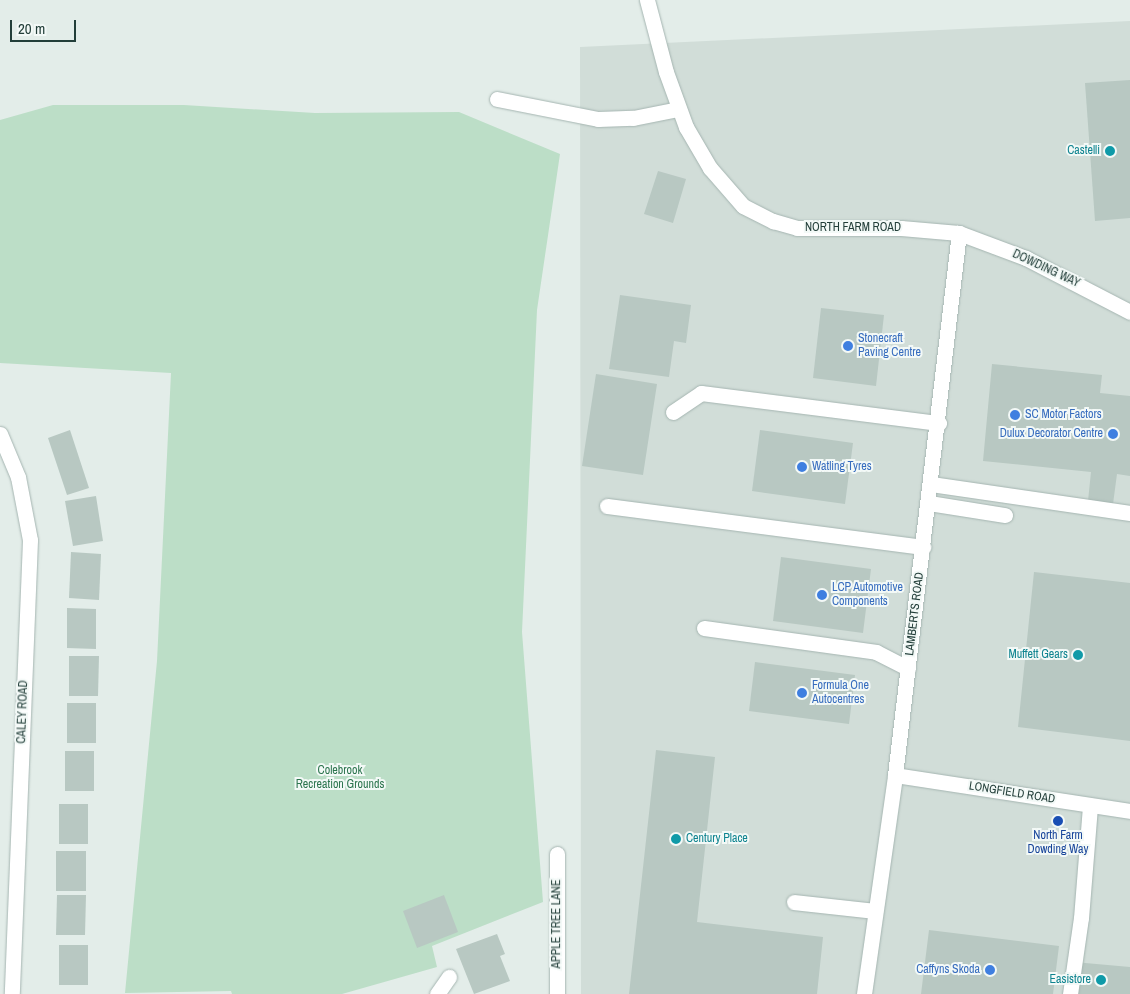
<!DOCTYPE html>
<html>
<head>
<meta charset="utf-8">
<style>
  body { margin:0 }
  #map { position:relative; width:1130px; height:994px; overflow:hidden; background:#e3ede9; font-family:"Archivo Narrow",sans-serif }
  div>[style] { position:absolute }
  .built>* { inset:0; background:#d1ddd8 }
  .green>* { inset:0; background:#bcdec7 }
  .building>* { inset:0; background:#b8c8c2 }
  .roads { filter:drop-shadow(0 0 1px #a5b5b1) drop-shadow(0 0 1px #a5b5b1) }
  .minor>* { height:15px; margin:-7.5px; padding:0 7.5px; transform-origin:7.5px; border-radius:7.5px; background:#fff }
  .dots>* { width:14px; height:14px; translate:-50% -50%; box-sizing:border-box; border:2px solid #f3f9f7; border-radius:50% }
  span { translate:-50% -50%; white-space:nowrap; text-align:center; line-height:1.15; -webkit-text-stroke:4px #f3f9f7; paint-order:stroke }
  .culture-label { font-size:12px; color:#0d838f }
  .right { translate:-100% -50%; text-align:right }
  .left { translate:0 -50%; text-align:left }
  .street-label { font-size:12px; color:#223e39 }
  .shop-label { font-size:12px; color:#366cbe }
  .park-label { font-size:12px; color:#2c754e }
  .transit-label { font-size:12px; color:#164399 }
  .scale { position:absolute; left:10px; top:20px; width:66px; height:22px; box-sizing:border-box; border:2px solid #223e39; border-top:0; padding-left:6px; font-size:15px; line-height:18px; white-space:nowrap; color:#223e39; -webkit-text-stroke:4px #f3f9f7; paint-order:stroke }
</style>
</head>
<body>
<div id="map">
  <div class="built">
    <div style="clip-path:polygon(1130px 21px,1130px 994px,581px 994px,580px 47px)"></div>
  </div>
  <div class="green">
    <div style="clip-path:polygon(53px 105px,184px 105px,315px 113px,459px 112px,560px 154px,537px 310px,522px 632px,543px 902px,432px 946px,437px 967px,342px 994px,232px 994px,231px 991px,125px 993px,157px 661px,171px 373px,0 363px,0 120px)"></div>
  </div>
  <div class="building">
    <div style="clip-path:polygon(1130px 80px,1130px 218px,1095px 221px,1085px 83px)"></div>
    <div style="clip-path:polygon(658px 171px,686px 179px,673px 223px,644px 214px)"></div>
    <div style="clip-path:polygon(620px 295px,691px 305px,686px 343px,674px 341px,669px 377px,609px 369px)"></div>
    <div style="clip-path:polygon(821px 308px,884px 315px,876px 386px,813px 378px)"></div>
    <div style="clip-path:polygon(992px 364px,1102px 375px,1100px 393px,1130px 396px,1130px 476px,1117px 474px,1113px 504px,1088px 501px,1091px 472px,983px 461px)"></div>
    <div style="clip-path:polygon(596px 374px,657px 384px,643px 475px,582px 466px)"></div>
    <div style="clip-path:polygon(70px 430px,89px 488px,67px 495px,48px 438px)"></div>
    <div style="clip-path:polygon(760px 430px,853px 443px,845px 504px,752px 491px)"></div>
    <div style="clip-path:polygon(96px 496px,103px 541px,73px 546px,65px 501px)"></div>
    <div style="clip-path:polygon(71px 552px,101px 554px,99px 600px,69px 598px)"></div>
    <div style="clip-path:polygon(781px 557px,871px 569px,863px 633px,773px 621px)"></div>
    <div style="clip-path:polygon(1034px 572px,1130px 583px,1130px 741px,1018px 727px)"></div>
    <div style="clip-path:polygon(67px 608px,96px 609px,96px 649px,67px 648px)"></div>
    <div style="clip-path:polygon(69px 656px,99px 656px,98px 696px,69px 696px)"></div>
    <div style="clip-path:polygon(755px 662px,855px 675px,849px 724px,749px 711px)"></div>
    <div style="clip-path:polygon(67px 703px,96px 703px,96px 743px,67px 743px)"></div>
    <div style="clip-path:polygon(656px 750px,715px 757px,697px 922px,823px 937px,817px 994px,629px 994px)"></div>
    <div style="clip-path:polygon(65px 751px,94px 751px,94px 791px,65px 791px)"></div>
    <div style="clip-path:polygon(59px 804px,88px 804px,88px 844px,59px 844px)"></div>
    <div style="clip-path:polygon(56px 851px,86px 851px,86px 891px,56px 891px)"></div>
    <div style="clip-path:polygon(57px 895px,86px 895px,85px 935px,56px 935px)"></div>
    <div style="clip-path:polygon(444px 895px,458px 932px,417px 948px,403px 911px)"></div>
    <div style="clip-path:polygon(929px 930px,1059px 946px,1053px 994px,921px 994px)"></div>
    <div style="clip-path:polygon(497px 934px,505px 954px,500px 956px,510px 981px,474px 994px,456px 949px)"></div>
    <div style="clip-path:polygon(59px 945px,88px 945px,88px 985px,59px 985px)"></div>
    <div style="clip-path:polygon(1074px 962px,1130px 967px,1130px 994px,1069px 994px)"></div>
  </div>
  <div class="roads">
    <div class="minor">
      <div style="left:647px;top:0;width:74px;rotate:75.2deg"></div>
      <div style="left:666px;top:72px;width:59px;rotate:70deg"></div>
      <div style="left:686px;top:127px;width:48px;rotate:59.7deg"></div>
      <div style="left:710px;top:168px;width:50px;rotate:49deg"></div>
      <div style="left:743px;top:206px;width:34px;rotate:27deg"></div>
      <div style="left:773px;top:221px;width:25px;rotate:16deg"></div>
      <div style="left:797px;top:228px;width:104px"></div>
      <div style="left:901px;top:228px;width:58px;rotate:4.9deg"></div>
      <div style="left:959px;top:233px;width:72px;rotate:20.5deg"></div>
      <div style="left:1026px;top:258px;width:117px;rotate:27.4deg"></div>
      <div style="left:497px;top:99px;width:103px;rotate:11.2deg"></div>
      <div style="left:598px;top:119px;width:35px;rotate:-2deg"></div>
      <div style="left:633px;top:118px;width:46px;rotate:-11.3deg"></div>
      <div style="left:673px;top:412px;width:34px;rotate:-34deg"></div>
      <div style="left:701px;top:393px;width:240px;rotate:7.2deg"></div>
      <div style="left:0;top:434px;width:47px;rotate:67.3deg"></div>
      <div style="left:18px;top:477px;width:64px;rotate:79.2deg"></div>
      <div style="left:30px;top:540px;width:454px;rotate:92.3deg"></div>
      <div style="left:931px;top:484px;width:201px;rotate:8.3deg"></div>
      <div style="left:929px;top:503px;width:77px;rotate:9deg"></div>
      <div style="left:607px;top:506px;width:319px;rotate:7.4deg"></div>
      <div style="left:704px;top:628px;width:174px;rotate:7.9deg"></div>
      <div style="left:876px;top:652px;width:36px;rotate:27deg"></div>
      <div style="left:895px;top:775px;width:238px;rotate:8.7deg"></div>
      <div style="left:557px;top:854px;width:140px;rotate:90deg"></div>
      <div style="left:794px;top:902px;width:81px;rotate:6.3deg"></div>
      <div style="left:437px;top:994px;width:21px;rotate:-55deg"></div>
      <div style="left:864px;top:994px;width:221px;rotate:-81.9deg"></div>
      <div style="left:895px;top:775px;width:546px;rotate:-83.27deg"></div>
      <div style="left:1070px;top:994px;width:77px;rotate:-81.8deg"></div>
      <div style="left:1081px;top:918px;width:113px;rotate:-85.4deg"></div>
    </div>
  </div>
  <div class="dots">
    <div style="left:1110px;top:151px;background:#0f9aa8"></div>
    <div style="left:848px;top:346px;background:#3f7fe0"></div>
    <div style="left:1015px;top:415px;background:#3f7fe0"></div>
    <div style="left:1113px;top:434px;background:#3f7fe0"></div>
    <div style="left:802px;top:467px;background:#3f7fe0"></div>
    <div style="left:822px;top:595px;background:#3f7fe0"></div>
    <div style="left:1078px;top:655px;background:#0f9aa8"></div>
    <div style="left:802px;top:693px;background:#3f7fe0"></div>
    <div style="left:1058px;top:821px;background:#1a4fb4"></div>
    <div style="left:676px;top:839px;background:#0f9aa8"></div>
    <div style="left:990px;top:970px;background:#3f7fe0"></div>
    <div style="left:1101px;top:980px;background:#0f9aa8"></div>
  </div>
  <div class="culture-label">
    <span class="right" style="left:1100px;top:151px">Castelli</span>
    <span class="right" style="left:1068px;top:655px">Muffett Gears</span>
    <span class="left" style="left:686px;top:839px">Century Place</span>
    <span class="right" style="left:1091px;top:980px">Easistore</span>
  </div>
  <div class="street-label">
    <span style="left:853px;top:228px">NORTH FARM ROAD</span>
    <span style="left:1046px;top:269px;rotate:25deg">DOWDING WAY</span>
    <span style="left:915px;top:614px;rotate:-83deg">LAMBERTS ROAD</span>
    <span style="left:23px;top:712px;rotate:-88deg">CALEY ROAD</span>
    <span style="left:1012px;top:793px;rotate:9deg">LONGFIELD ROAD</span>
    <span style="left:557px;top:924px;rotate:-90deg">APPLE TREE LANE</span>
  </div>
  <div class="shop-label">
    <span class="left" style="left:858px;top:346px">Stonecraft<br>Paving Centre</span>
    <span class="left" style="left:1025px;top:415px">SC Motor Factors</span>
    <span class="right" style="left:1103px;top:434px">Dulux Decorator Centre</span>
    <span class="left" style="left:812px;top:467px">Watling Tyres</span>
    <span class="left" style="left:832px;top:595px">LCP Automotive<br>Components</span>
    <span class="left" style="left:812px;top:693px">Formula One<br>Autocentres</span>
    <span class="right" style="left:980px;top:970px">Caffyns Skoda</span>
  </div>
  <div class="park-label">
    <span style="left:340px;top:778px">Colebrook<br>Recreation Grounds</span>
  </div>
  <div class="transit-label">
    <span style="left:1058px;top:843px">North Farm<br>Dowding Way</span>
  </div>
  <div class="scale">20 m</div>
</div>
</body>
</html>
